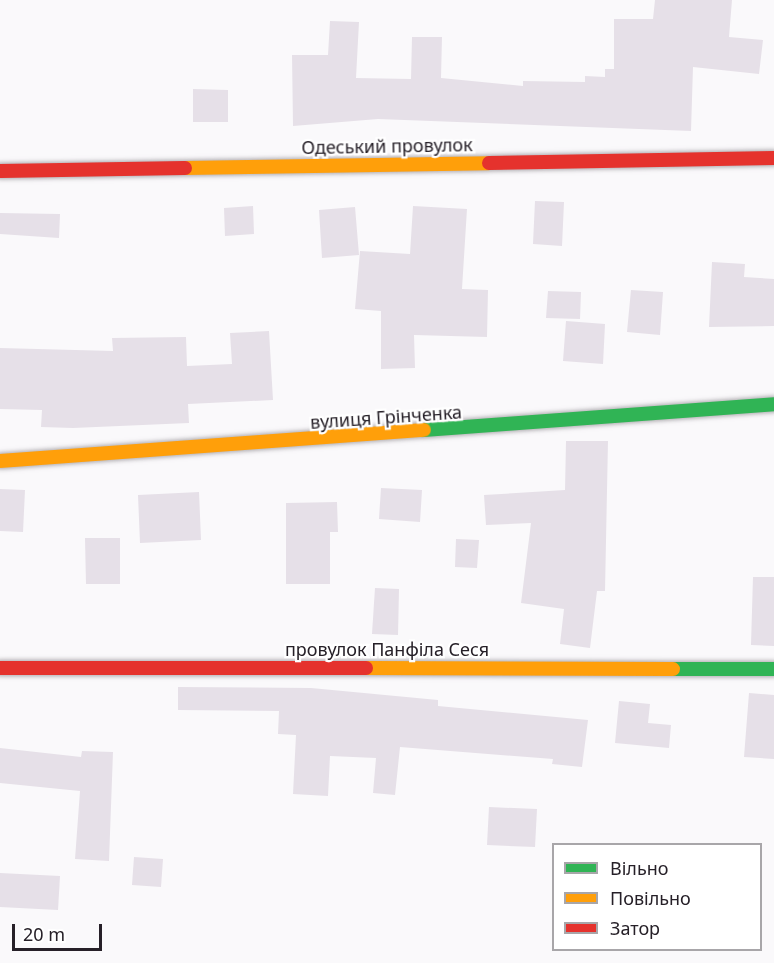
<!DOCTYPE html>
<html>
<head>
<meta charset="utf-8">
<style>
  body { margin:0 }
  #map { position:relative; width:774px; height:963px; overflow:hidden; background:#faf9fb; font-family:"Noto Sans",sans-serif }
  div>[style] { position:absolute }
  .building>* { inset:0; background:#e6e0e8 }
  .roads { filter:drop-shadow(0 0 2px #b5b2b6) drop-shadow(0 0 2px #b5b2b6) }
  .fast>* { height:14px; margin:-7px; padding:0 7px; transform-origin:7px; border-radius:7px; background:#30b455 }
  .slow>* { height:14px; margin:-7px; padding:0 7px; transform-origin:7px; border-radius:7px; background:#ff9f0a }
  .jam>* { height:14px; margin:-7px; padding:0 7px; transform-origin:7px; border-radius:7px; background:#e5322d }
  span { translate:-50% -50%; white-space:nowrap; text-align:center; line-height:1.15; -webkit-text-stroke:4.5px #fff; paint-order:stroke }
  .street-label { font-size:18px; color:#262028 }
  .legend { position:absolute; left:552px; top:843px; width:210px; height:108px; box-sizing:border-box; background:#fff; border:2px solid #a8a6a9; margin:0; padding:8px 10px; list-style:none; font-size:18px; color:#262028 }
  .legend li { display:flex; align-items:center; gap:12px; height:30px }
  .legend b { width:30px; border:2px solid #a8a6a9 }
  .scale { position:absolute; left:12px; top:924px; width:90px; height:27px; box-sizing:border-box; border:3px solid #262028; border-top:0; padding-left:8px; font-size:18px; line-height:21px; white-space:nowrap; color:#262028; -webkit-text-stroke:4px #fff; paint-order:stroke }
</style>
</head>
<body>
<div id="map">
  <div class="building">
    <div style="clip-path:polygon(655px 0,732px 0,729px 37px,763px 40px,759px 74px,693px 67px,691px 131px,378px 119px,293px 126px,292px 55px,328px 55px,330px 21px,359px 22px,356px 78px,411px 79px,412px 37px,442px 37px,441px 78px,523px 86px,523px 81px,585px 82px,585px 76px,605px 77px,605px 69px,614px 69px,614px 19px,653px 19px)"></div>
    <div style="clip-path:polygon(193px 89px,228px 90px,228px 122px,193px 122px)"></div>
    <div style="clip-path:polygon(535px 201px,564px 202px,562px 246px,533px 244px)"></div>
    <div style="clip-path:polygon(253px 206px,254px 234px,225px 236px,224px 208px)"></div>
    <div style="clip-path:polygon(413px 206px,467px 209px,462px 289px,488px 290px,487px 337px,414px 335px,415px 368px,381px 369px,381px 311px,355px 309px,360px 251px,410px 254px)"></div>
    <div style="clip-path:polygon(355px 207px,359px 255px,322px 258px,319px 210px)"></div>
    <div style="clip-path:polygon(0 213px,60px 214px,59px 238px,0 234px)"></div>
    <div style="clip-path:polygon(712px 262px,745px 264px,744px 277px,774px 279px,774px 326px,709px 327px)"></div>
    <div style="clip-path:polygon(631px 290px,663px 292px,660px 335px,627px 332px)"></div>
    <div style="clip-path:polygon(548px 291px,581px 292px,580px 319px,546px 318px)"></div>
    <div style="clip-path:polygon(566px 321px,605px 324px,603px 364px,563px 361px)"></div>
    <div style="clip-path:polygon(269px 331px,273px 400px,188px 404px,189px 423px,73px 428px,41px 427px,42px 410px,0 409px,0 348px,113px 351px,112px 338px,186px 337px,187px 366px,232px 364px,230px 333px)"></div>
    <div style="clip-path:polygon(566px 441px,608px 441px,605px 591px,597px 591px,590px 648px,560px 644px,564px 609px,521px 603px,531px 523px,486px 525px,484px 495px,565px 490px)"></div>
    <div style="clip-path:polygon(381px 488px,422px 490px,420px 522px,379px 519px)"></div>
    <div style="clip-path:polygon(0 489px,25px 490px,23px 532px,0 531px)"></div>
    <div style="clip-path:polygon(199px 492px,201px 540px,140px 543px,138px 495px)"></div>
    <div style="clip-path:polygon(337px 502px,338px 532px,330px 532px,330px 584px,286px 584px,286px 503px)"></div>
    <div style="clip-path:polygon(85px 538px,120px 538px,120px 584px,86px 584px)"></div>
    <div style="clip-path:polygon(456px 539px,479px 540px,477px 568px,455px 567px)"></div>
    <div style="clip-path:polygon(753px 577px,774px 577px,774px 646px,751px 645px)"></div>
    <div style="clip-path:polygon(375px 588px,399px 589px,398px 635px,372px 634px)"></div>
    <div style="clip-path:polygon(178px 687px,311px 688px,438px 700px,438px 706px,588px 720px,582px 767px,552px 764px,553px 759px,400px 747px,395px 795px,373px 793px,376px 758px,330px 756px,328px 796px,293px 794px,296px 735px,278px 734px,279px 711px,178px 710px)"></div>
    <div style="clip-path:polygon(749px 693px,774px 695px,774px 759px,744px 757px)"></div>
    <div style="clip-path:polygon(619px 701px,650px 704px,648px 723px,671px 725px,669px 748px,615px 743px)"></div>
    <div style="clip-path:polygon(0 748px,81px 757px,82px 751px,113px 752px,109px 861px,75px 859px,80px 791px,0 783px)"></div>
    <div style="clip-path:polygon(489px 807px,537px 809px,535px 847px,487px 845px)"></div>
    <div style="clip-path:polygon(134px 857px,163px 859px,161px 887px,132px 885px)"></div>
    <div style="clip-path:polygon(0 873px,60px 876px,58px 910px,0 907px)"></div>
  </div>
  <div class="roads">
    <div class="fast">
      <div style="left:424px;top:430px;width:351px;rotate:-4.2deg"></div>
      <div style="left:673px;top:669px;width:101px"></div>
    </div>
    <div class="slow">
      <div style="left:185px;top:168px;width:304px;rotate:-0.9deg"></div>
      <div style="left:0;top:461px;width:425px;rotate:-4.2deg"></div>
      <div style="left:366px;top:668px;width:307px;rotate:0.2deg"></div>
    </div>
    <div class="jam">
      <div style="left:489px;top:163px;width:285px;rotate:-1deg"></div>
      <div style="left:0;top:171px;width:185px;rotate:-0.9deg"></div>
      <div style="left:0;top:668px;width:366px"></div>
    </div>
  </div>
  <div class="street-label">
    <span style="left:387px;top:146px;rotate:-1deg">Одеський провулок</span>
    <span style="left:386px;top:417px;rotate:-4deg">вулиця Грінченка</span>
    <span style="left:387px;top:649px">провулок Панфіла Сеся</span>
  </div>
  <ul class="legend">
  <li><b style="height:8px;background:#30b455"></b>Вільно</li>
  <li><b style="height:8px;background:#ff9f0a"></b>Повільно</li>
  <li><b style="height:8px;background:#e5322d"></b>Затор</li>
  </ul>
  <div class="scale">20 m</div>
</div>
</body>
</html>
